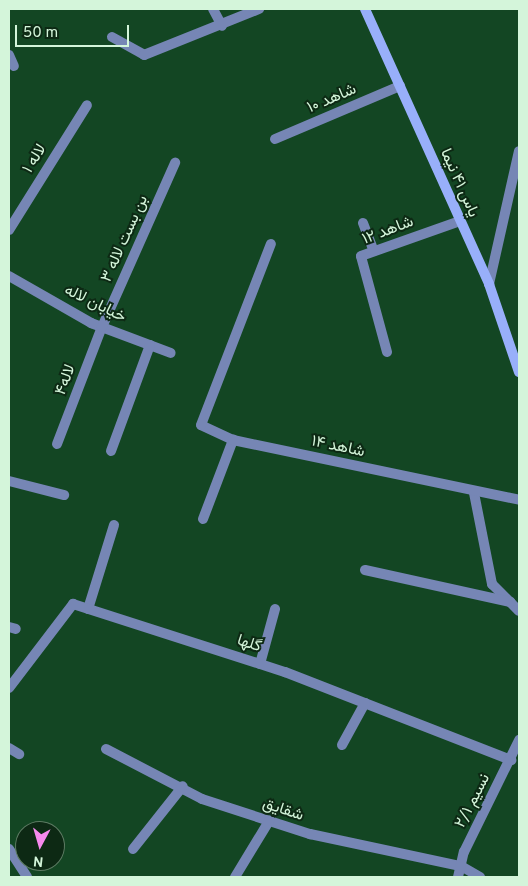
<!DOCTYPE html>
<html>
<head>
<meta charset="utf-8">
<style>
  body { margin:0 }
  #map { position:relative; width:528px; height:886px; overflow:hidden; background:#134623; font-family:Overpass,Vazirmatn,sans-serif }
  div>[style] { position:absolute }
  .street>* { height:10px; margin:-5px; padding:0 5px; transform-origin:5px; border-radius:5px; background:#7686b5 }
  .secondary>* { height:10px; margin:-5px; padding:0 5px; transform-origin:5px; border-radius:5px; background:#98affa }
  span { translate:-50% -50%; white-space:nowrap; text-align:center; line-height:1.15; -webkit-text-stroke:4px #0d2914; paint-order:stroke }
  .street-label { font-size:16px; color:#d4f5da }
  .frame { position:absolute; inset:0; border:10px solid #d4f5da; pointer-events:none }
  .north { position:absolute; left:15px; top:821px; width:50px; height:50px; box-sizing:border-box; background:#0d2914; border:1px solid #5d7b63; border-radius:50%; rotate:186deg; font-size:14px; font-weight:700; line-height:20px; text-align:center; color:#d4f5da }
  .north::after { content:''; display:block; margin:auto; width:18px; height:22px; background:#f689ed; clip-path:polygon(50% 0,100% 100%,50% 72%,0 100%) }
  .scale { position:absolute; left:15px; top:25px; width:114px; height:22px; box-sizing:border-box; border:2px solid #d4f5da; border-top:0; padding-left:6px; font-size:15px; line-height:18px; white-space:nowrap; color:#d4f5da; -webkit-text-stroke:4px #0d2914; paint-order:stroke }
</style>
</head>
<body>
<div id="map">
  <div class="street">
    <div style="left:213px;top:9px;width:19px;rotate:62deg"></div>
    <div style="left:112px;top:37px;width:37px;rotate:29deg"></div>
    <div style="left:144px;top:55px;width:124px;rotate:-21.8deg"></div>
    <div style="left:9px;top:55px;width:12px;rotate:66deg"></div>
    <div style="left:275px;top:139px;width:136px;rotate:-23deg"></div>
    <div style="left:363px;top:223px;width:30px;rotate:69deg"></div>
    <div style="left:9px;top:230px;width:147px;rotate:-58deg"></div>
    <div style="left:9px;top:276px;width:95px;rotate:29.8deg"></div>
    <div style="left:91px;top:323px;width:85px;rotate:20.6deg"></div>
    <div style="left:489px;top:284px;width:136px;rotate:-77.3deg"></div>
    <div style="left:387px;top:352px;width:99px;rotate:-105.2deg"></div>
    <div style="left:361px;top:256px;width:105px;rotate:-19.5deg"></div>
    <div style="left:233px;top:440px;width:35px;rotate:-155deg"></div>
    <div style="left:201px;top:425px;width:194px;rotate:-68.9deg"></div>
    <div style="left:57px;top:444px;width:125px;rotate:-69deg"></div>
    <div style="left:102px;top:327px;width:180px;rotate:-66deg"></div>
    <div style="left:111px;top:451px;width:113px;rotate:-69.8deg"></div>
    <div style="left:9px;top:481px;width:57px;rotate:14.3deg"></div>
    <div style="left:474px;top:493px;width:93px;rotate:78.8deg"></div>
    <div style="left:492px;top:584px;width:38px;rotate:45deg"></div>
    <div style="left:203px;top:519px;width:85px;rotate:-69.2deg"></div>
    <div style="left:233px;top:440px;width:292px;rotate:11.8deg"></div>
    <div style="left:365px;top:570px;width:149px;rotate:12.4deg"></div>
    <div style="left:88px;top:609px;width:88px;rotate:-72.8deg"></div>
    <div style="left:9px;top:627px;width:7px;rotate:16deg"></div>
    <div style="left:260px;top:664px;width:57px;rotate:-74.7deg"></div>
    <div style="left:9px;top:688px;width:106px;rotate:-52.7deg"></div>
    <div style="left:73px;top:604px;width:223px;rotate:17.8deg"></div>
    <div style="left:285px;top:672px;width:243px;rotate:21.3deg"></div>
    <div style="left:342px;top:745px;width:48px;rotate:-61.3deg"></div>
    <div style="left:9px;top:748px;width:12px;rotate:31deg"></div>
    <div style="left:106px;top:749px;width:108px;rotate:27.5deg"></div>
    <div style="left:202px;top:799px;width:114px;rotate:18deg"></div>
    <div style="left:310px;top:834px;width:154px;rotate:12deg"></div>
    <div style="left:461px;top:866px;width:22px;rotate:30deg"></div>
    <div style="left:9px;top:849px;width:33px;rotate:57deg"></div>
    <div style="left:133px;top:849px;width:80px;rotate:-51.6deg"></div>
    <div style="left:235px;top:877px;width:66px;rotate:-58.7deg"></div>
    <div style="left:458px;top:877px;width:26px;rotate:-77deg"></div>
    <div style="left:464px;top:852px;width:125px;rotate:-63.8deg"></div>
  </div>
  <div class="secondary">
    <div style="left:365px;top:9px;width:302px;rotate:65.7deg"></div>
    <div style="left:489px;top:284px;width:93px;rotate:71.2deg"></div>
  </div>
  <div class="street-label">
    <span style="left:332px;top:99px;rotate:-23deg">شاهد ۱۰</span>
    <span style="left:35px;top:159px;rotate:-58deg">لاله ۱</span>
    <span style="left:459px;top:183px;rotate:66deg">یاس ۴۱ نیما</span>
    <span style="left:388px;top:231px;rotate:-21deg">شاهد ۱۲</span>
    <span style="left:125px;top:239px;rotate:-66deg">بن بست لاله ۳</span>
    <span style="left:95px;top:304px;rotate:26deg">خیابان لاله</span>
    <span style="left:66px;top:380px;rotate:-69deg">لاله۴</span>
    <span style="left:338px;top:447px;rotate:12deg">شاهد ۱۴</span>
    <span style="left:249px;top:644px;rotate:18deg">گلها</span>
    <span style="left:473px;top:801px;rotate:-63deg">نسیم ۲/۱</span>
    <span style="left:283px;top:810px;rotate:18deg">شقایق</span>
  </div>
  <div class="frame"></div>
  <div class="north">N</div>
  <div class="scale">50 m</div>
</div>
</body>
</html>
